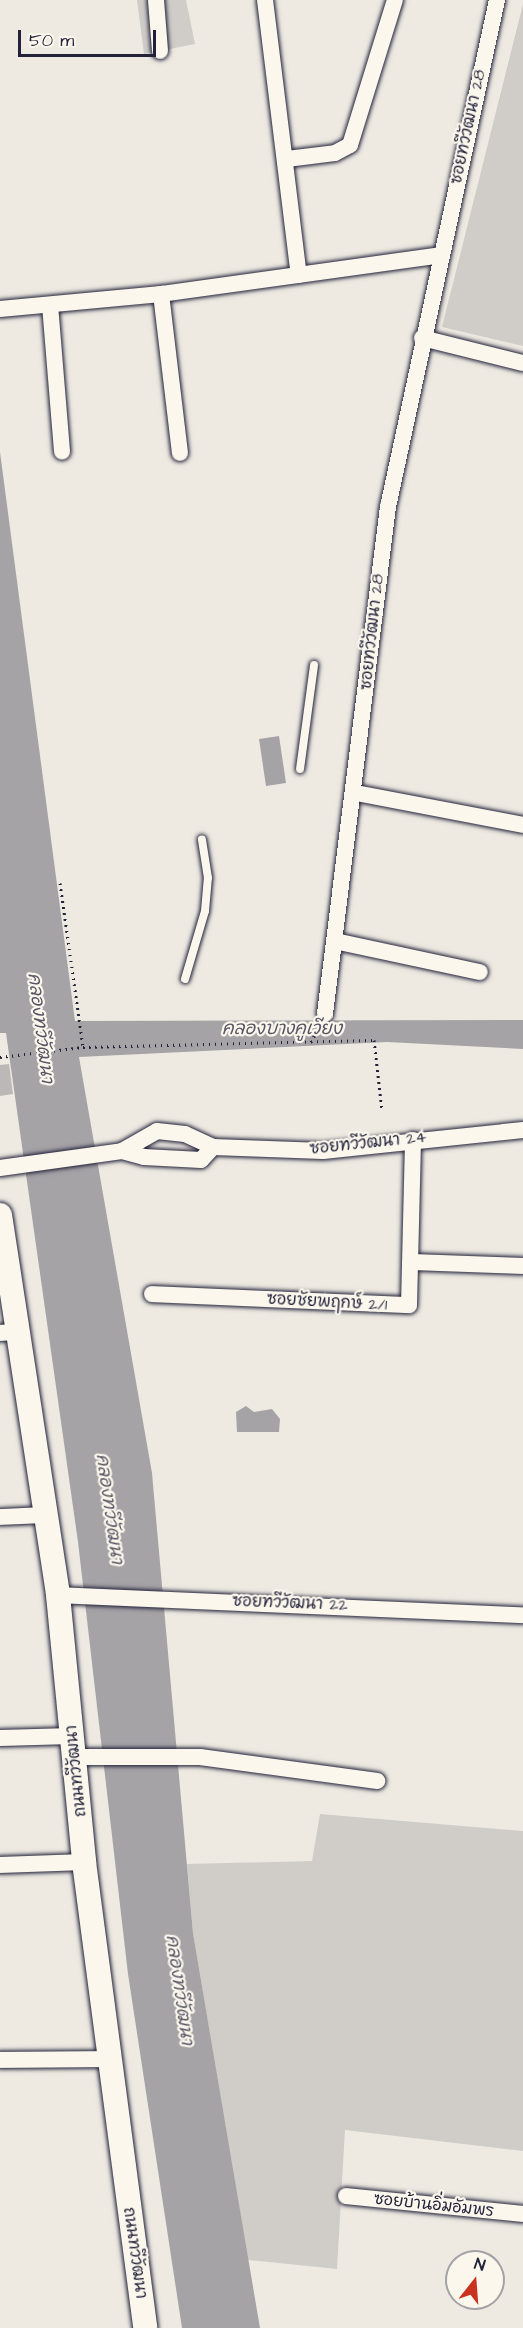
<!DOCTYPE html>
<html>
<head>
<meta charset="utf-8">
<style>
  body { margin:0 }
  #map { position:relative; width:523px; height:2328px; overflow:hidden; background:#eeeae2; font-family:"Architects Daughter","Playpen Sans Thai",sans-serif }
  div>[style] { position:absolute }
  .green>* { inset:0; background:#d0cdc9 }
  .water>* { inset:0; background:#a6a3a7 }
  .building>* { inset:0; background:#bcb8b8 }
  .path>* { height:3px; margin-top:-1.5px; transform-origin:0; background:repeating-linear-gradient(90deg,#22223b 0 1.5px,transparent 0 6px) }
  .roads { filter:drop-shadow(0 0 2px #22223b) drop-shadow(0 0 2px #22223b) }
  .lane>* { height:8px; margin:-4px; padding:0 4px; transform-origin:4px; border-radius:4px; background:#fbf7ec }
  .street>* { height:16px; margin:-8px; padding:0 8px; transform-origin:8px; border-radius:8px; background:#fbf7ec }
  .secondary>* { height:24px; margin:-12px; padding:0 12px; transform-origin:12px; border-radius:12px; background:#fbf7ec }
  span { translate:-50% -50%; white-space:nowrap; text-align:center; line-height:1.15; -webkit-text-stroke:4.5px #fbf7ec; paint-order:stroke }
  .street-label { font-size:16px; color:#22223b }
  .water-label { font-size:18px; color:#575666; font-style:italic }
  .north { position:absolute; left:445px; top:2250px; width:60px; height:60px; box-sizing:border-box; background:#fbf7ec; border:2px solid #a4a2a5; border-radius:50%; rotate:17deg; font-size:16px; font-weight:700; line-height:24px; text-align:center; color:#22223b }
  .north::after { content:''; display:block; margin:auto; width:21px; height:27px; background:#c8321e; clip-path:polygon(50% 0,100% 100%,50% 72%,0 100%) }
  .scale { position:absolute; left:18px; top:30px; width:138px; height:27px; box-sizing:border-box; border:3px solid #22223b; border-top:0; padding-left:8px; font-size:18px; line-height:21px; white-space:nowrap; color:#22223b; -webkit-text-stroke:4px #fbf7ec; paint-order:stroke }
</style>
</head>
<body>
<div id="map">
  <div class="green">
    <div style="clip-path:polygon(137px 0,186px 0,195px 44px,144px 54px)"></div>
    <div style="clip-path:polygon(523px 4px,523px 346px,442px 327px)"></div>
    <div style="clip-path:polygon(320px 1814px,523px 1831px,523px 2151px,345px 2130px,337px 2269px,248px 2260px,193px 1933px,187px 1864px,312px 1861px)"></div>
  </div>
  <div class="water">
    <div style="clip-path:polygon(0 452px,75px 1021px,523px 1020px,523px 1049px,387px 1042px,79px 1057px,152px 1473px,193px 1933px,260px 2328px,182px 2328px,128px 1974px,78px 1542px,6px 1033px,0 1033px)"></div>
    <div style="clip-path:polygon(279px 736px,286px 783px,266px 786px,259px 739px)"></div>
    <div style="clip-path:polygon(246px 1406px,254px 1412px,272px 1409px,280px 1419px,279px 1432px,237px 1432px,236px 1412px)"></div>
  </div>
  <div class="building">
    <div style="clip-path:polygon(9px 1064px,13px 1094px,0 1096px,0 1065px)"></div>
  </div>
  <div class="path">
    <div style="left:60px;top:883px;width:166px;rotate:82deg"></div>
    <div style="left:311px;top:1042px;width:15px;rotate:-62deg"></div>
    <div style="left:0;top:1057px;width:84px;rotate:-6.9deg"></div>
    <div style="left:83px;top:1047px;width:291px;rotate:-1.4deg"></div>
    <div style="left:374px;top:1040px;width:70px;rotate:83.5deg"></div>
  </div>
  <div class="roads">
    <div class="lane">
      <div style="left:300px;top:769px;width:105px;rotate:-82.3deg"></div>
      <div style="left:185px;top:979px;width:71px;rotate:-73.6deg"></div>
      <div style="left:205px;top:911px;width:33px;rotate:-85deg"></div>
      <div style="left:208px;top:878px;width:39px;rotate:-99deg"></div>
    </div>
    <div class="street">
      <div style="left:156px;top:0;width:51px;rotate:85.5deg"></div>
      <div style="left:265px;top:0;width:277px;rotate:83deg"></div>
      <div style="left:287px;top:159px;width:48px;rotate:-7.1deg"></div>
      <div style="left:335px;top:153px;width:17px;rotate:-28deg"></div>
      <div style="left:350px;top:145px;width:152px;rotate:-72.8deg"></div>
      <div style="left:161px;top:294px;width:160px;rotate:83.2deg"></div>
      <div style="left:50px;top:305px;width:147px;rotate:85.3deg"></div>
      <div style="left:0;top:309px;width:162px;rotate:-5.3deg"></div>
      <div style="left:161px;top:294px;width:283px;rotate:-7.9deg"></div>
      <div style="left:422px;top:338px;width:104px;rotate:13.9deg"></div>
      <div style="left:356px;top:793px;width:170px;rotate:10.8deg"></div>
      <div style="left:335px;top:941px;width:148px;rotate:12.1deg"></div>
      <div style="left:325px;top:1014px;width:511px;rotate:-82.92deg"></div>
      <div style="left:388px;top:507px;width:519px;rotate:-77.87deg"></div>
      <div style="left:122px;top:1151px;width:40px;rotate:-29.7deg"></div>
      <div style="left:157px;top:1131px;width:28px;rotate:6deg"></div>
      <div style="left:185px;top:1134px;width:31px;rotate:25deg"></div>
      <div style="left:213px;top:1147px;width:110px;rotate:2.1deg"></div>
      <div style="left:323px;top:1151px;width:201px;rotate:-6deg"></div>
      <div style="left:0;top:1168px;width:123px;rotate:-7.9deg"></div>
      <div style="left:122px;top:1151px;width:23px;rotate:15deg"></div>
      <div style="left:144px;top:1157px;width:57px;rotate:3deg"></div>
      <div style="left:201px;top:1160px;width:18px;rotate:-47deg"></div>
      <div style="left:413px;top:1262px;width:110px;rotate:2.1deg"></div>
      <div style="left:152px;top:1294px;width:257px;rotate:2.5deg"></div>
      <div style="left:409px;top:1305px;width:165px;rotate:-88.6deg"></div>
      <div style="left:0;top:1333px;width:16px;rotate:-4deg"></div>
      <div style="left:0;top:1517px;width:42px;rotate:-2.7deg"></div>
      <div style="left:58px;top:1595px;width:465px;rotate:2.5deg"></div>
      <div style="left:0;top:1738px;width:72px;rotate:-1.6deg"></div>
      <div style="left:74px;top:1757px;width:126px"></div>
      <div style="left:200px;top:1757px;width:179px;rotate:7.7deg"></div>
      <div style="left:0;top:1865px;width:84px;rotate:-2deg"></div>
      <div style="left:0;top:2060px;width:108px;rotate:-0.5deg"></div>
      <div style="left:346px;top:2196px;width:178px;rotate:5.8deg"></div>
    </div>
    <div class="secondary">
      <div style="left:0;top:1215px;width:384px;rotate:81.3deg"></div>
      <div style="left:58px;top:1595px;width:268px;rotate:84.4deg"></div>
      <div style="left:84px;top:1862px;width:470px;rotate:82.5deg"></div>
    </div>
  </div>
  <div class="street-label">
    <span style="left:468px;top:127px;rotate:-78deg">ซอยทวีวัฒนา 28</span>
    <span style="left:372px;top:632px;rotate:-84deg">ซอยทวีวัฒนา 28</span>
    <span style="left:368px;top:1143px;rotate:-6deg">ซอยทวีวัฒนา 24</span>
    <span style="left:327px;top:1302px;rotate:3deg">ซอยชัยพฤกษ์ 2/1</span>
    <span style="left:290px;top:1603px;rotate:2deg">ซอยทวีวัฒนา 22</span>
    <span style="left:76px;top:1771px;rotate:-96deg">ถนนทวีวัฒนา</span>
    <span style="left:434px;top:2205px;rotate:6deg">ซอยบ้านอิ่มอัมพร</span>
    <span style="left:135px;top:2253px;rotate:82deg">ถนนทวีวัฒนา</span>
  </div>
  <div class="water-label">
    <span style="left:40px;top:1028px;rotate:83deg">คลองทวีวัฒนา</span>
    <span style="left:282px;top:1029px">คลองบางคูเวียง</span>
    <span style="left:109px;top:1509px;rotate:82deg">คลองทวีวัฒนา</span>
    <span style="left:179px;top:1990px;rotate:82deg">คลองทวีวัฒนา</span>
  </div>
  <div class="north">N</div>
  <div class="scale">50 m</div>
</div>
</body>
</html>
